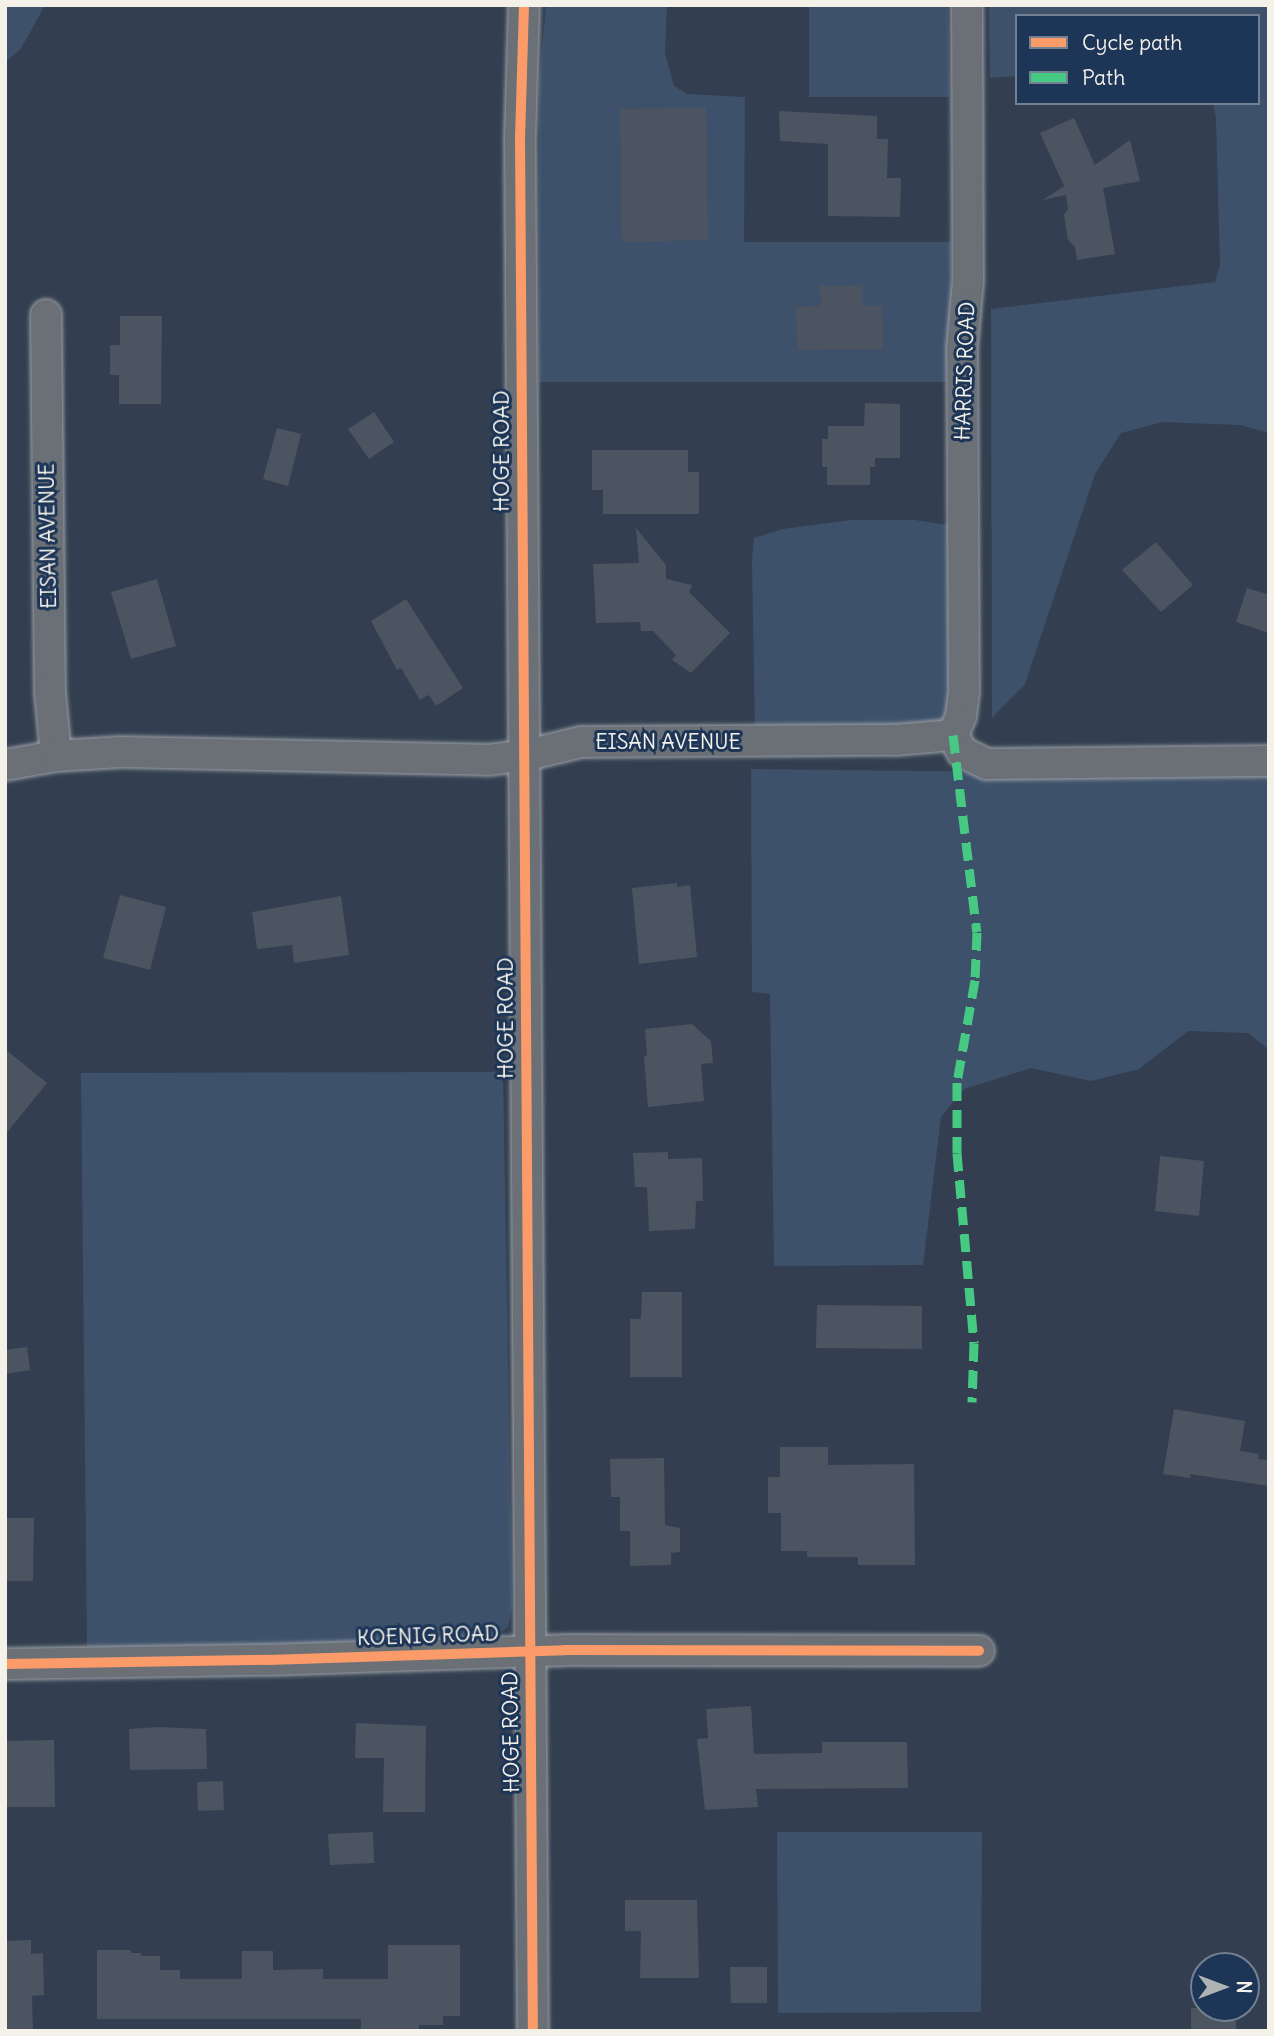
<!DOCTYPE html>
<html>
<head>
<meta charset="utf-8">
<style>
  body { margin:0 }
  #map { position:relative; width:1274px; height:2036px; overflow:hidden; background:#333f50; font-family:Delius,sans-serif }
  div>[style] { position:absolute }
  .green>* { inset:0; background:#3e516b }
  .building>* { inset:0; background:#4b5460 }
  .roads { filter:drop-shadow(0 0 2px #9ba0a6) drop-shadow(0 0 2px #9ba0a6) }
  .street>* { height:30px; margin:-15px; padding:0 15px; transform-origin:15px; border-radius:15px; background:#6b7077 }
  .quiet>* { height:9px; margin-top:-4.5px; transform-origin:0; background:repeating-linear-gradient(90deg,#46c982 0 18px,transparent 0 27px) }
  .cycleway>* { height:10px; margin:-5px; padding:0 5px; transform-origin:5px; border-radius:5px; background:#fa9b69 }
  span { translate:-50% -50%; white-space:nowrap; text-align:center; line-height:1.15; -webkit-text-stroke:6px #1d3557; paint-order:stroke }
  .street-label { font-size:21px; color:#f4f1e8 }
  .frame { position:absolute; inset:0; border:7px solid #f4f1e8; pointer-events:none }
  .legend { position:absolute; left:1015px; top:14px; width:245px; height:91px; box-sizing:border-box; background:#1d3557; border:2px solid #738091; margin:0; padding:9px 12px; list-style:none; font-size:21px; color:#f4f1e8 }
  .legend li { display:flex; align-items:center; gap:14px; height:35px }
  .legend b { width:35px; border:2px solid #738091 }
  .north { position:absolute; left:1190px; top:1952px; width:70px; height:70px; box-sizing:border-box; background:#1d3557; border:2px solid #738091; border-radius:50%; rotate:90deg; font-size:19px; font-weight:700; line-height:28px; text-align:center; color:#f4f1e8 }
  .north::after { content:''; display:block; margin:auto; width:24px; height:32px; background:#b0b3b3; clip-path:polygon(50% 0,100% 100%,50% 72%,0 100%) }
</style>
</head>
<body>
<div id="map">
  <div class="green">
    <div style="clip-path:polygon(5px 5px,45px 5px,20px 50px,5px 62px)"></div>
    <div style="clip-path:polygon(546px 5px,667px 5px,665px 53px,674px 86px,687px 94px,745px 97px,744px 242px,951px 242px,952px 382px,539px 382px,539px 86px)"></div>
    <div style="clip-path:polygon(809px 5px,948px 5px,949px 97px,809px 97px)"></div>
    <div style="clip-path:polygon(989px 5px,1269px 5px,1269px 433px,1240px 425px,1162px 422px,1121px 433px,1095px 474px,1025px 684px,992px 718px,991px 309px,1215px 282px,1220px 265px,1216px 119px,1213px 103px,1258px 103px,1258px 16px,1017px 16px,1017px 76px,990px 78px)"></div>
    <div style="clip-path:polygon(852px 520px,915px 520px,953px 526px,950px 715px,928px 729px,755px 733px,752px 561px,754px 538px,783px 529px)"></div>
    <div style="clip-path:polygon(751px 769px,1269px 775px,1269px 1050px,1248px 1033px,1188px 1031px,1139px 1069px,1091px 1081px,1031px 1068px,964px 1089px,941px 1117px,923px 1265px,774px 1266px,770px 994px,752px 992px)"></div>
    <div style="clip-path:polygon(503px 1072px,512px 1606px,508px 1627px,490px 1640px,87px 1647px,81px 1073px)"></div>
    <div style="clip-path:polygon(777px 1832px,982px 1832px,981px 2012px,778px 2013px)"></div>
  </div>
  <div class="building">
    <div style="clip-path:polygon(706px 108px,708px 240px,622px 242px,620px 109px)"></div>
    <div style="clip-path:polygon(779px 111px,877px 116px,877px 139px,888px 139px,887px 178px,901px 178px,900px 217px,828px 216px,828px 144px,780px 141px)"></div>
    <div style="clip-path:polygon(1074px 118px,1095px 165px,1130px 140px,1140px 181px,1103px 188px,1115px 254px,1077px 260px,1075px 247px,1068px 240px,1064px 215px,1068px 209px,1066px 195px,1043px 200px,1064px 186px,1040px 133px)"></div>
    <div style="clip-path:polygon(862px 285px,862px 306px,882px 306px,883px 349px,797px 350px,796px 307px,821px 306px,820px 286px)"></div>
    <div style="clip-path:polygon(120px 316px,162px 316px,161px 404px,119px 404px,119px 375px,110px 375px,110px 345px,120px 345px)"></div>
    <div style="clip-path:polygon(865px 403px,900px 404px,900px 458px,875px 458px,875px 467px,870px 467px,870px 485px,827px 485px,827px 467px,822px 467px,822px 439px,828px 439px,828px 426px,864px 426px)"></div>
    <div style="clip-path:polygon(374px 412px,394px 442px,369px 459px,348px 429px)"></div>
    <div style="clip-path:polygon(277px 428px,301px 434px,288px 486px,263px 479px)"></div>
    <div style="clip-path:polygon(592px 450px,688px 450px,688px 472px,699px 472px,699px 514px,603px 514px,603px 490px,592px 490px)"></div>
    <div style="clip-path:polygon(636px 528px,666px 565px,666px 579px,692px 585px,689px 592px,730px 633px,691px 673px,672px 660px,676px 655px,653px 631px,641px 631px,640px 622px,596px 623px,593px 564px,639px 563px)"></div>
    <div style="clip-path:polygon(1156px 542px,1193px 585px,1161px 612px,1122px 570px)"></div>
    <div style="clip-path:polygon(157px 579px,176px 646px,131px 659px,111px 592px)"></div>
    <div style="clip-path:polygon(1247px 588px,1269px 595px,1269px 633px,1236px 622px)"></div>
    <div style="clip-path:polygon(406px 599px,463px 688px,436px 706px,429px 695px,420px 700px,401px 668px,397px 670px,371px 621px)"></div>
    <div style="clip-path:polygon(677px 883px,677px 887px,690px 885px,697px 957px,639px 964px,632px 888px)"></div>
    <div style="clip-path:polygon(120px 895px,166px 907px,150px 970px,103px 958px)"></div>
    <div style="clip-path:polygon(341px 896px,349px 955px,294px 963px,292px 945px,257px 949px,252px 912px)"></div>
    <div style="clip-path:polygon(692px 1024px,711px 1041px,713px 1063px,701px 1064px,704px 1101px,648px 1107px,644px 1056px,647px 1056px,645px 1029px)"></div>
    <div style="clip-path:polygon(5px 1049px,47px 1083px,5px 1135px)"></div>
    <div style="clip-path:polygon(668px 1152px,668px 1159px,702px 1158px,703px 1201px,696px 1201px,695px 1229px,649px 1231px,647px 1187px,635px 1187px,633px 1153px)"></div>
    <div style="clip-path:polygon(1160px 1156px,1204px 1161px,1199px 1216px,1155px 1211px)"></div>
    <div style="clip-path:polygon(642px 1292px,682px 1292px,682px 1377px,630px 1377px,630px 1319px,641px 1319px)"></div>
    <div style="clip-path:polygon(817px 1305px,922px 1306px,922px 1349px,816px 1348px)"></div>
    <div style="clip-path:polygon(27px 1347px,30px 1370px,5px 1374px,5px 1350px)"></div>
    <div style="clip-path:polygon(1174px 1409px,1245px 1421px,1240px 1451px,1259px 1454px,1258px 1459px,1269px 1460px,1269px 1486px,1190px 1474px,1190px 1478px,1163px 1474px)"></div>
    <div style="clip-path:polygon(780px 1447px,828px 1447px,828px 1465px,914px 1464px,915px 1565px,858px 1565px,858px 1557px,807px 1557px,807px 1551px,781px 1551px,781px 1513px,768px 1513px,768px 1477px,780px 1477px)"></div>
    <div style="clip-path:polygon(664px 1458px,665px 1525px,680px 1528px,680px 1552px,671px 1553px,671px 1565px,630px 1566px,630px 1531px,620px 1531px,620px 1497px,611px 1497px,610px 1459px)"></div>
    <div style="clip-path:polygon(5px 1518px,34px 1518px,33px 1581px,5px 1581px)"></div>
    <div style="clip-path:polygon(751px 1706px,754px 1754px,822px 1753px,822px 1742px,907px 1742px,908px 1788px,756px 1789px,758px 1807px,705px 1810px,697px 1739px,708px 1738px,706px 1709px)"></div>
    <div style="clip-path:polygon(356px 1723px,426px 1726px,425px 1812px,383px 1812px,384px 1758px,355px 1758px)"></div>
    <div style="clip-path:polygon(158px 1727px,206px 1729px,207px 1769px,130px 1770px,129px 1729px)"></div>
    <div style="clip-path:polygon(54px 1740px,55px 1807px,5px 1807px,5px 1741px)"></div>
    <div style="clip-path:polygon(223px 1781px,224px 1810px,198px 1811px,197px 1782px)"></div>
    <div style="clip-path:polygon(373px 1832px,374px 1863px,330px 1865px,328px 1834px)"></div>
    <div style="clip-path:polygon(625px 1900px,697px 1900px,699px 1978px,640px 1978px,641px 1931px,625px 1931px)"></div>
    <div style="clip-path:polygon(31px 1940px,31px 1954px,43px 1953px,44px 1995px,32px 1996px,33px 2031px,5px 2031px,5px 1941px)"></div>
    <div style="clip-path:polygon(388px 1945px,460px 1945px,460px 2016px,443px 2016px,443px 2025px,419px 2025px,419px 2031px,361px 2031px,361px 2019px,97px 2019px,97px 1950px,131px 1950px,131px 1953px,141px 1953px,141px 1956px,160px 1956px,160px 1970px,180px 1970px,180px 1979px,242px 1979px,242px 1951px,273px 1951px,273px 1970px,323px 1969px,323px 1979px,388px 1979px)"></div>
    <div style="clip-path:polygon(730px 1967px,767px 1967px,767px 2003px,731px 2003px)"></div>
    <div style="clip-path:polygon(1191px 2008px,1236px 2008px,1236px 2031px,1191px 2031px)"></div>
  </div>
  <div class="roads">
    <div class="street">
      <div style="left:524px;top:5px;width:131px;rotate:91.7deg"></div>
      <div style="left:520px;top:136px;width:1895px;rotate:89.61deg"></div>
      <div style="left:46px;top:315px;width:377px;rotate:89.4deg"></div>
      <div style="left:50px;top:692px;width:64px;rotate:84.6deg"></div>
      <div style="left:953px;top:735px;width:21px;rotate:-67deg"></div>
      <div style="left:961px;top:716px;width:24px;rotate:-83deg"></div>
      <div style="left:964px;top:692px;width:343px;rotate:-90.3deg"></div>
      <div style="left:962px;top:349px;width:68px;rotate:-85deg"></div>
      <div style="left:968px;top:281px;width:276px;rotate:-90.2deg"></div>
      <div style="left:953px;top:735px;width:19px;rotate:62deg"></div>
      <div style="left:962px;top:752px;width:28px;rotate:26deg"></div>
      <div style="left:987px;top:764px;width:282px;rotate:-0.6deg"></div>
      <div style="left:5px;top:765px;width:52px;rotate:-10deg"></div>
      <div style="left:56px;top:756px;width:65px;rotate:-3.5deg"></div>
      <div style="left:121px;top:752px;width:367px;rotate:1.2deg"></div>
      <div style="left:488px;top:760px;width:35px;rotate:-7deg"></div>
      <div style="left:523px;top:756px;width:60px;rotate:-13.6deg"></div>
      <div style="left:581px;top:742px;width:314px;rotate:-0.4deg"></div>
      <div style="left:895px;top:740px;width:58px;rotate:-4.9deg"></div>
      <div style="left:5px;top:1664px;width:263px;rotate:-0.9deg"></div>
      <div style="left:268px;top:1660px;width:297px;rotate:-1.9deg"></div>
      <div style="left:565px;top:1650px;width:414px;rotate:0.1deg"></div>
    </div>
  </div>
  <div class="quiet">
    <div style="left:953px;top:735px;width:198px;rotate:83.1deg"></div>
    <div style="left:977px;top:932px;width:48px;rotate:92.4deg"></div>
    <div style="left:975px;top:980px;width:104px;rotate:100deg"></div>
    <div style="left:957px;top:1082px;width:71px;rotate:90deg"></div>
    <div style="left:957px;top:1153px;width:191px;rotate:84.9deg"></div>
    <div style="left:974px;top:1343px;width:59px;rotate:91.9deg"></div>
  </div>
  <div class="cycleway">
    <div style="left:524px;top:5px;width:131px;rotate:91.7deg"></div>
    <div style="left:520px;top:136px;width:1895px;rotate:89.61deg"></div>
    <div style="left:5px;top:1664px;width:263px;rotate:-0.9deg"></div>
    <div style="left:268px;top:1660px;width:297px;rotate:-1.9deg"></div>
    <div style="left:565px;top:1650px;width:414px;rotate:0.1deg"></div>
  </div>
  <div class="street-label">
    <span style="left:965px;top:371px;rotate:-88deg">HARRIS ROAD</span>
    <span style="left:502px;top:451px;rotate:-90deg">HOGE ROAD</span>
    <span style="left:48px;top:536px;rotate:-91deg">EISAN AVENUE</span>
    <span style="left:668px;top:742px">EISAN AVENUE</span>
    <span style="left:506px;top:1018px;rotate:-90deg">HOGE ROAD</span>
    <span style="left:428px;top:1636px;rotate:-2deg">KOENIG ROAD</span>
    <span style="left:511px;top:1732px;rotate:-91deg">HOGE ROAD</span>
  </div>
  <div class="frame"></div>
  <ul class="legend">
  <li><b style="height:9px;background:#fa9b69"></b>Cycle path</li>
  <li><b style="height:9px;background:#46c982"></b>Path</li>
  </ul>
  <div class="north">N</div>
</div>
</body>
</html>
